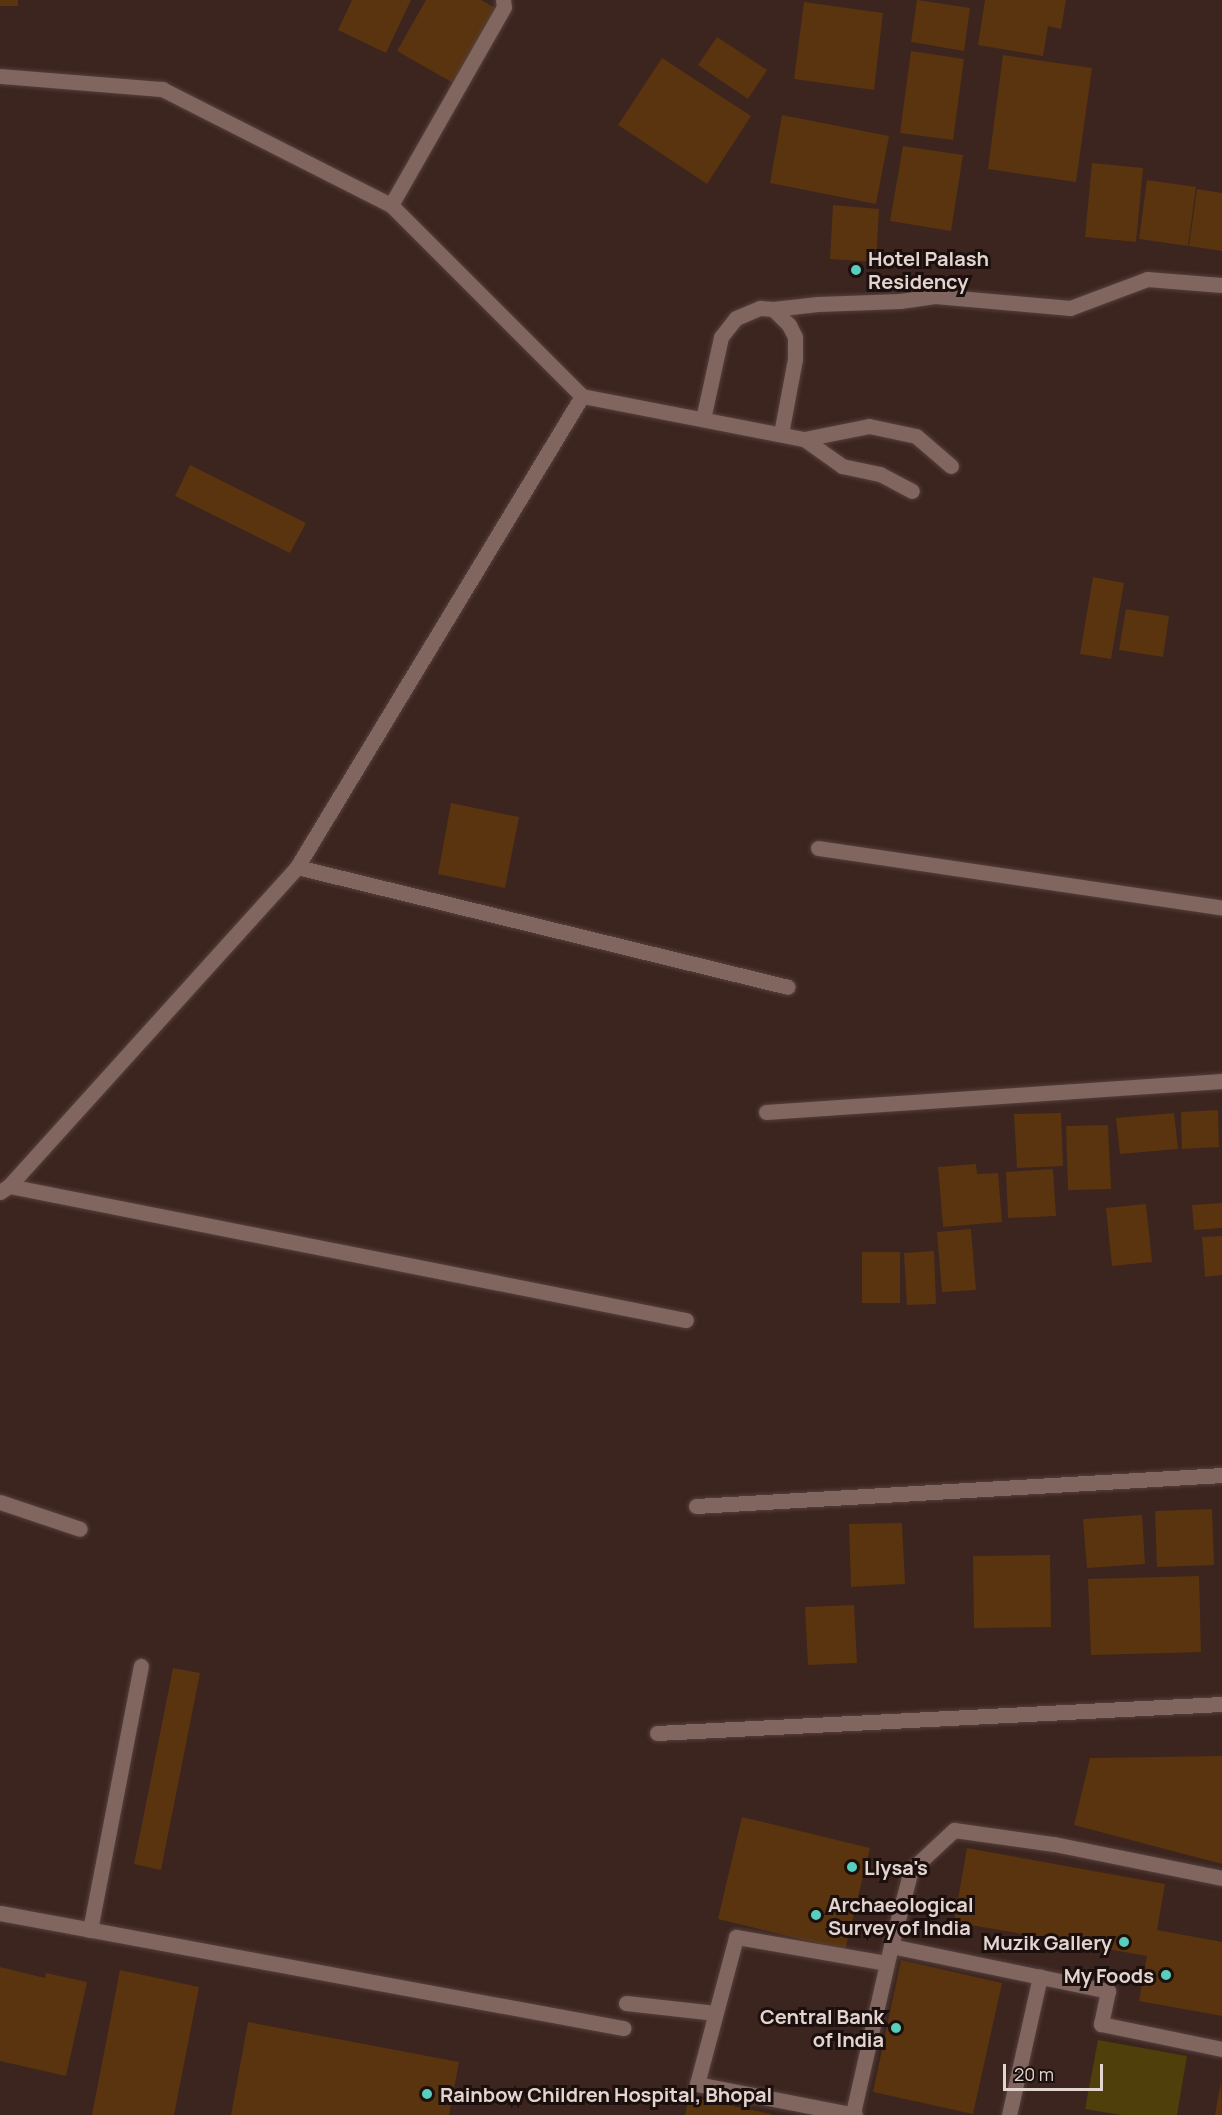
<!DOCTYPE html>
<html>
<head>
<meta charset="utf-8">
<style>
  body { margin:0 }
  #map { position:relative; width:1222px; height:2115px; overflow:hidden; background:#3c241f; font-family:Manrope,sans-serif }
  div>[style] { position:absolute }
  .green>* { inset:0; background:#4e3f0b }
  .building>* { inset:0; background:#59340f }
  .roads { filter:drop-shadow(0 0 2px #54403c) drop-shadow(0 0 2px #54403c) }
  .service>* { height:15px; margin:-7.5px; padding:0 7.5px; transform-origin:7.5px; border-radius:7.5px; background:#81655f }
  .minor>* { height:15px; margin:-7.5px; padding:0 7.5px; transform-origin:7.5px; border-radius:7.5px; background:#81655f }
  .dots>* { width:16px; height:16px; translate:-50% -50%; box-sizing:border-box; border:3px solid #1b100e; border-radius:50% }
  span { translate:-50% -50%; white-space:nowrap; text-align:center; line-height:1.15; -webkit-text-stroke:6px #1b100e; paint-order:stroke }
  .poi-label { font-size:20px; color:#e4d4d0; font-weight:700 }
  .left { translate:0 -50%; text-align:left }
  .right { translate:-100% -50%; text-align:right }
  .scale { position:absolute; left:1003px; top:2064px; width:100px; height:27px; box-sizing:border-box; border:3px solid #e4d4d0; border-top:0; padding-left:8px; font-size:18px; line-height:21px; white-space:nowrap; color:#e4d4d0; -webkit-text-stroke:4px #1b100e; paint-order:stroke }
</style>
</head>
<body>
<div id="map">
  <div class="green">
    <div style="clip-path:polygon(1098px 2040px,1187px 2056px,1177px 2115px,1121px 2115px,1085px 2109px)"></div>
  </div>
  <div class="building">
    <div style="clip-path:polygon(0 0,18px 0,18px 6px,0 6px)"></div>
    <div style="clip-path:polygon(352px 0,411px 0,386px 53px,338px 30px)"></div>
    <div style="clip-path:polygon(426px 0,481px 0,497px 9px,455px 84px,397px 51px)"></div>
    <div style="clip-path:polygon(917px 0,970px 8px,964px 51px,911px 42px)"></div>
    <div style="clip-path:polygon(985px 0,1066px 0,1061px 29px,1048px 26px,1043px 56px,978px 45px)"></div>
    <div style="clip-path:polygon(804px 2px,883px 13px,874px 90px,794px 79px)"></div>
    <div style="clip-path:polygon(717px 37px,767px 70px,748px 99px,698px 65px)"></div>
    <div style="clip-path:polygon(911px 51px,964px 59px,953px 140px,900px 133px)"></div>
    <div style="clip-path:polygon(1003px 55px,1092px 68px,1076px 182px,988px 169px)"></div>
    <div style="clip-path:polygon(662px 58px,751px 116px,707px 184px,618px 125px)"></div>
    <div style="clip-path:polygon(782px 115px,889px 136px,876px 204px,770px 183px)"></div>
    <div style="clip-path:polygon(903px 146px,963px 155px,951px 231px,890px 221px)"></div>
    <div style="clip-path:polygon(1092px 163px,1143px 168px,1136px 242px,1085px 237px)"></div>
    <div style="clip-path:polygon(1147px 180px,1196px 187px,1188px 246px,1139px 239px)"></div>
    <div style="clip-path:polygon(1197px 189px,1222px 193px,1222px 251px,1189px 246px)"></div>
    <div style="clip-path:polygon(833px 205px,879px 209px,876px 262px,830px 259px)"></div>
    <div style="clip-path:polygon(190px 465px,306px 523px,290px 553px,175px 496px)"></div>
    <div style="clip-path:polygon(1093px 577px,1124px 583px,1111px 659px,1080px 654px)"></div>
    <div style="clip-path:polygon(1126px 609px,1169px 616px,1163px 657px,1119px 650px)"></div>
    <div style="clip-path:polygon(451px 803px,519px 817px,505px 888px,438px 874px)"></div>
    <div style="clip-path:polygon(1218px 1110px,1219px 1147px,1182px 1149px,1181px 1112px)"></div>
    <div style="clip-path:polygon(1061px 1113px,1063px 1166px,1017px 1168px,1014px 1114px)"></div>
    <div style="clip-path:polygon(1174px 1113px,1178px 1149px,1120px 1154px,1116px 1118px)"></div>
    <div style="clip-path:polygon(1108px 1125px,1111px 1189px,1068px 1190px,1066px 1126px)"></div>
    <div style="clip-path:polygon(976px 1164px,977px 1174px,998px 1173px,1002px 1222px,943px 1227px,938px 1167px)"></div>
    <div style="clip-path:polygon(1053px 1169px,1056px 1216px,1008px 1218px,1006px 1172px)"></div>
    <div style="clip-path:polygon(1222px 1203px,1222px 1228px,1194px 1230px,1192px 1205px)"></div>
    <div style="clip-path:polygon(1146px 1204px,1152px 1262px,1112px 1266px,1106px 1208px)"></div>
    <div style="clip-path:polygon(971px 1229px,976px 1290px,942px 1292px,937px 1232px)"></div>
    <div style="clip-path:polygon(1222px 1236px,1222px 1275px,1205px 1277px,1202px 1237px)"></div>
    <div style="clip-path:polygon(934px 1251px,936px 1304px,907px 1305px,904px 1253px)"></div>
    <div style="clip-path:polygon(862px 1252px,900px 1252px,900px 1303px,862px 1303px)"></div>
    <div style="clip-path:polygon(1212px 1509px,1214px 1565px,1157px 1567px,1155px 1511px)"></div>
    <div style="clip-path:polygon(1142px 1515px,1145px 1564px,1087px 1568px,1083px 1519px)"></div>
    <div style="clip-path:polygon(902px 1523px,905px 1584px,851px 1587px,849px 1524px)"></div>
    <div style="clip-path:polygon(1050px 1555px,1051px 1627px,974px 1628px,973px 1556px)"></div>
    <div style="clip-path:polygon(1199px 1576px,1201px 1652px,1091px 1655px,1088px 1579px)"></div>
    <div style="clip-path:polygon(854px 1605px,857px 1663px,808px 1665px,805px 1607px)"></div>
    <div style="clip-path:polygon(173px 1668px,200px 1673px,161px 1870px,134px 1864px)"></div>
    <div style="clip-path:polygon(1222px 1756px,1222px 1864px,1074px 1825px,1090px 1758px)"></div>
    <div style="clip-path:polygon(742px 1817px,870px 1848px,845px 1950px,718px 1919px)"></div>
    <div style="clip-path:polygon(967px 1848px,1165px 1884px,1157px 1930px,1222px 1942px,1222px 2016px,1139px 2001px,1147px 1956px,954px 1922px)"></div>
    <div style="clip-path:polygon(901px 1960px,1002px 1983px,973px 2114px,873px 2092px)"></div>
    <div style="clip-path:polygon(0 1967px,45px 1978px,46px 1973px,87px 1982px,66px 2076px,0 2061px)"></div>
    <div style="clip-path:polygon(120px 1970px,199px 1987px,174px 2115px,92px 2115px)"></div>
    <div style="clip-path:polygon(248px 2022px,459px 2062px,449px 2115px,231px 2115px)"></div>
    <div style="clip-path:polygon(1221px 2082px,1222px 2115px,1215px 2115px)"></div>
    <div style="clip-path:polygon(689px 2097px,771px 2114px,771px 2115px,685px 2115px)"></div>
  </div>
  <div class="roads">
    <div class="service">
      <div style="left:773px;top:309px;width:45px;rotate:-6.3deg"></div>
      <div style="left:818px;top:304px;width:82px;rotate:-2.1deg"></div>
      <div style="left:900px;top:301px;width:35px;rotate:-8deg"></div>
      <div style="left:935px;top:296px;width:136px;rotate:5.1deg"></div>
      <div style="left:1070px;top:308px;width:82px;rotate:-20.6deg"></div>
      <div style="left:1147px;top:279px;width:75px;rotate:4.6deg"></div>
      <div style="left:703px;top:419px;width:84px;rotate:-77.6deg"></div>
      <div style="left:721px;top:337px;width:24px;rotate:-52deg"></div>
      <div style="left:736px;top:318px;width:26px;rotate:-23deg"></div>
      <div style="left:760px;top:308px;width:13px;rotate:4deg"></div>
      <div style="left:773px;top:309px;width:23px;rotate:45deg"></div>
      <div style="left:789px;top:325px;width:13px;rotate:63deg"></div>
      <div style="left:795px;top:337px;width:22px;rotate:90deg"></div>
      <div style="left:795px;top:359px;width:76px;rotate:100.6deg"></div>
      <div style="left:0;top:1502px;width:84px;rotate:18.6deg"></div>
      <div style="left:90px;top:1930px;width:269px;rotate:-79.1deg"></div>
      <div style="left:891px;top:1946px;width:222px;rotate:11.7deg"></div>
      <div style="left:1108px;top:1991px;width:34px;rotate:102deg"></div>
      <div style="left:1101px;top:2024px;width:124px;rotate:11.7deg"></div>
      <div style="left:626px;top:2003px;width:90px;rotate:6.4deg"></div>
      <div style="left:853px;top:2113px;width:171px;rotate:-77.2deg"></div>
      <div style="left:891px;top:1946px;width:79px;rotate:-75.3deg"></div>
      <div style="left:911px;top:1870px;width:59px;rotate:-42.9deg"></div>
      <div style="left:954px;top:1830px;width:101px;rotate:8deg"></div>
      <div style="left:1054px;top:1844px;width:171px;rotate:11.4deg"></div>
      <div style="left:855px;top:2115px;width:161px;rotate:-168.9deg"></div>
      <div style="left:697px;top:2084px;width:152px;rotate:-75.1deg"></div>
      <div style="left:736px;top:1937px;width:153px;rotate:9.8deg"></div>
      <div style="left:1009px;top:2115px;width:142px;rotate:-77.4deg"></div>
    </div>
    <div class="minor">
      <div style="left:0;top:76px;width:163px;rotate:4.6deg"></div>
      <div style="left:162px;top:89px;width:257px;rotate:26.9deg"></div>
      <div style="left:391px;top:205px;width:270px;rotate:45deg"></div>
      <div style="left:582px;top:396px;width:226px;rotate:11deg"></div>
      <div style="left:804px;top:439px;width:66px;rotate:-11.3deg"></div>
      <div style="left:869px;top:426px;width:48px;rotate:12deg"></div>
      <div style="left:916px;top:436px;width:46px;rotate:40.6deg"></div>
      <div style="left:391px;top:205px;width:228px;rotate:-60.3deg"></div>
      <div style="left:504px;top:7px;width:7px;rotate:-98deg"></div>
      <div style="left:804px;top:439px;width:47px;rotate:35.4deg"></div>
      <div style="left:842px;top:466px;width:39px;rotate:12deg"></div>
      <div style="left:880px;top:474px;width:36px;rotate:28deg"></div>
      <div style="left:818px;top:848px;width:408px;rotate:8.4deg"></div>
      <div style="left:297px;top:867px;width:505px;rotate:13.73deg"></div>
      <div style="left:766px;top:1112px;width:457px;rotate:-3.9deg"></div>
      <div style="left:9px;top:1186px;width:690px;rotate:11.2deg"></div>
      <div style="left:0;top:1192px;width:11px;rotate:-34deg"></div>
      <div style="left:9px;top:1186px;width:430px;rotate:-47.9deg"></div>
      <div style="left:297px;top:867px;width:551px;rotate:-58.82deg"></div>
      <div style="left:696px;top:1506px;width:527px;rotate:-3.37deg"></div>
      <div style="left:657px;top:1733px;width:566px;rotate:-2.94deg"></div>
      <div style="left:0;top:1913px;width:634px;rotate:10.46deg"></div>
    </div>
  </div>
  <div class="dots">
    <div style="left:856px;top:270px;background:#5acebd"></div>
    <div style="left:852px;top:1867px;background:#5acebd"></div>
    <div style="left:816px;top:1915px;background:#5acebd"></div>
    <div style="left:1124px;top:1942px;background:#5acebd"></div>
    <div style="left:1166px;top:1975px;background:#5acebd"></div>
    <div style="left:896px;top:2028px;background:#5acebd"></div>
    <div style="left:427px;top:2094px;background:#5acebd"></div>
  </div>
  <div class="poi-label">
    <span class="left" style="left:868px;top:270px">Hotel Palash<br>Residency</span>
    <span class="left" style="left:864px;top:1867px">Llysa's</span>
    <span class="left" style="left:828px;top:1916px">Archaeological<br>Survey of India</span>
    <span class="right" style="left:1112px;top:1942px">Muzik Gallery</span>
    <span class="right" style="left:1154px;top:1975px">My Foods</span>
    <span class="right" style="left:884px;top:2028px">Central Bank<br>of India</span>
    <span class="left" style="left:440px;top:2094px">Rainbow Children Hospital, Bhopal</span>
  </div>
  <div class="scale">20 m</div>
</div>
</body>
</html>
